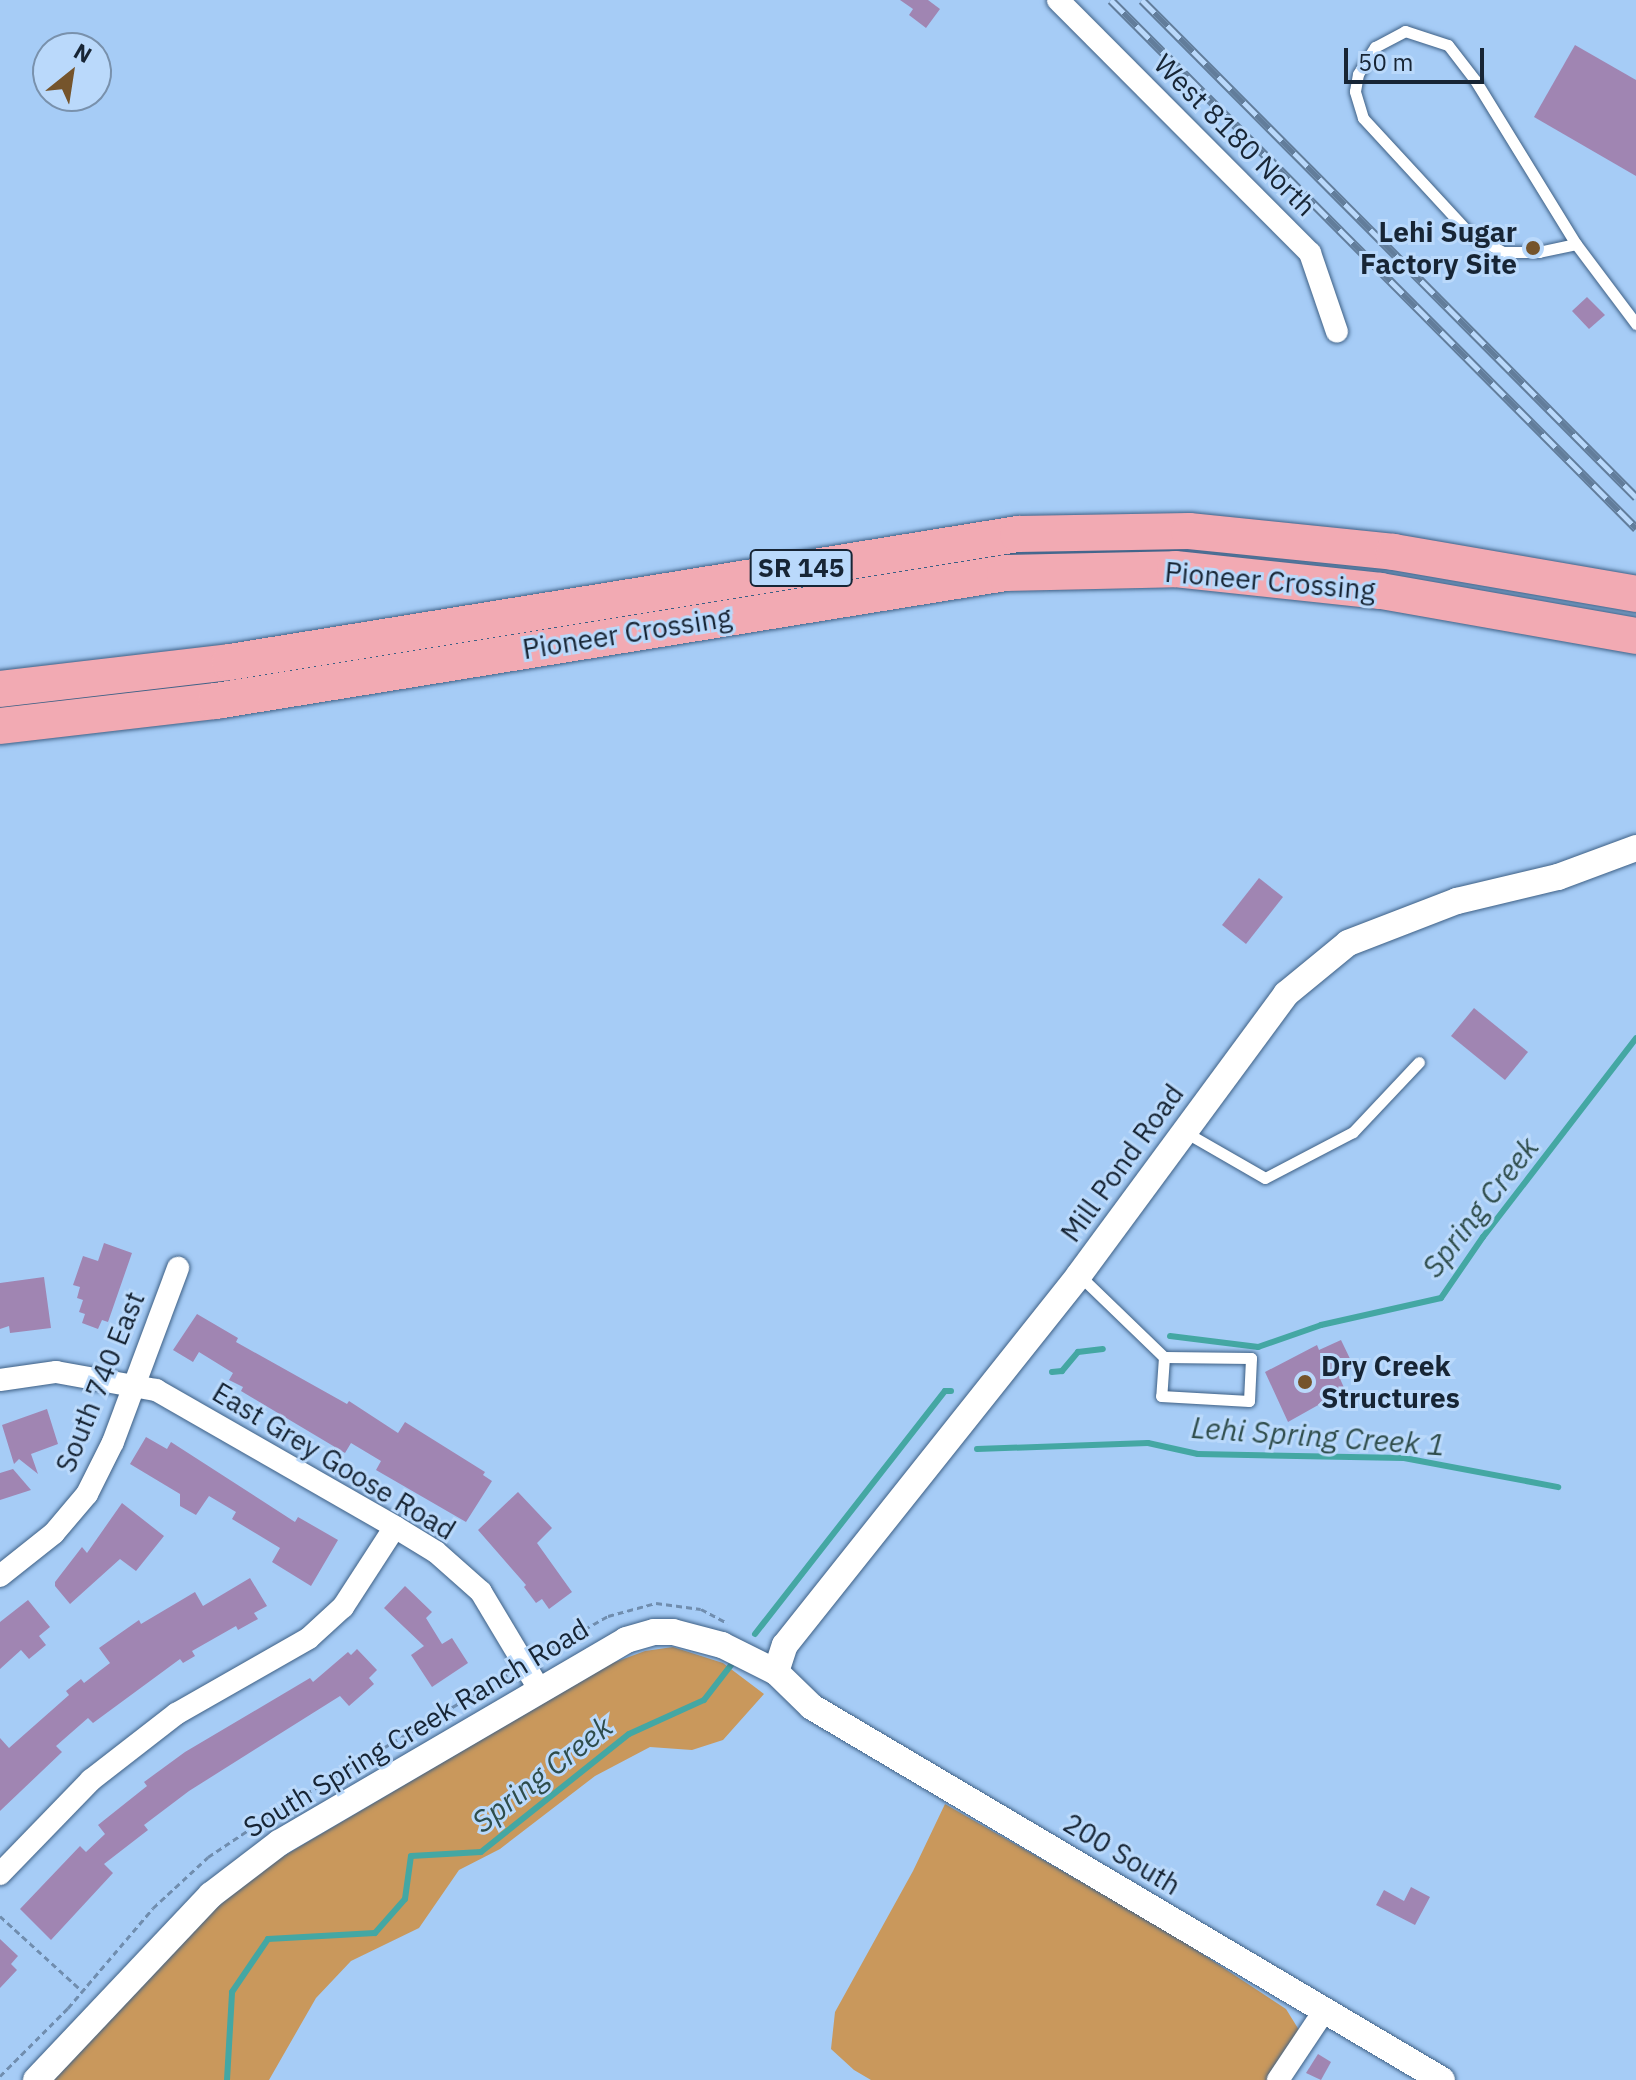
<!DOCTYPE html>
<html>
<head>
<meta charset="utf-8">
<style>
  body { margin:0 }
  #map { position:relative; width:1636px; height:2080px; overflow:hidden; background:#a6ccf6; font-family:"IBM Plex Sans",sans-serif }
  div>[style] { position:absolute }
  .green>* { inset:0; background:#c9985c }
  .stream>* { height:6px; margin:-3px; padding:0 3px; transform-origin:3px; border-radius:3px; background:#44a7a3 }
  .building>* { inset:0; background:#a085b2 }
  .path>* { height:3px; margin-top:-1.5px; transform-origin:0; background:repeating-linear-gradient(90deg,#708dae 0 6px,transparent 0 10px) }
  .roads { filter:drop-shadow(0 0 2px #3e6085) drop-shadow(0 0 2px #3e6085) }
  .service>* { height:11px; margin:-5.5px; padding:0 5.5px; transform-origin:5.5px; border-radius:5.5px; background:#fff }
  .minor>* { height:22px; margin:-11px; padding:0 11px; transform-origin:11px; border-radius:11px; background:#fff }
  .tertiary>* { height:26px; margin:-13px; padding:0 13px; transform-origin:13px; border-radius:13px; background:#fff }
  .trunk>* { height:36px; margin:-18px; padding:0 18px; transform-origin:18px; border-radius:18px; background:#f2aab3 }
  .rail>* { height:9px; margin-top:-4.5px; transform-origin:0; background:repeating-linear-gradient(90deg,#bad9fb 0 18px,#627d9b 0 36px); box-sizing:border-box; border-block:2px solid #627d9b }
  .dots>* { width:22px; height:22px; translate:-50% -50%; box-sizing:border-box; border:4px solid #bad9fb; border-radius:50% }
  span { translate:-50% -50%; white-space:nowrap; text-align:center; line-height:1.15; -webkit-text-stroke:6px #bad9fb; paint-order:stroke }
  .shield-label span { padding:2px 6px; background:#bad9fb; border:2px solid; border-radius:6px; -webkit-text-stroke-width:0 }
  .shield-label { font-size:26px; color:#172535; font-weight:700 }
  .street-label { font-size:28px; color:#172535 }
  .poi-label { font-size:28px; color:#172535; font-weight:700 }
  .right { translate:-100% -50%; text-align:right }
  .left { translate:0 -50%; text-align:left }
  .water-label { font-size:30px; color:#2f4d4c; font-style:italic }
  .north { position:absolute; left:32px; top:32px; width:80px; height:80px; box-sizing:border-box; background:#bad9fb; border:2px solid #7991ac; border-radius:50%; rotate:30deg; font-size:22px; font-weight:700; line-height:32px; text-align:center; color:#172535 }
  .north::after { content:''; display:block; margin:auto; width:28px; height:36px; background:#75542b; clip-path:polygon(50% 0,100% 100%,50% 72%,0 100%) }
  .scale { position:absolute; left:1344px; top:48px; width:140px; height:36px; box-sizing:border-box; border:4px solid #172535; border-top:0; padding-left:10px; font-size:24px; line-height:28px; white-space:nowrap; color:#172535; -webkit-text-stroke:6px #bad9fb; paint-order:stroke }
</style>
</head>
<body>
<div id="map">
  <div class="green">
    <div style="clip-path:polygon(673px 1647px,723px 1663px,764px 1694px,723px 1740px,692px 1750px,650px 1747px,595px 1776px,500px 1849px,459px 1870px,419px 1928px,351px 1961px,316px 1998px,269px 2080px,51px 2080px,200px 1922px,260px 1870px,610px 1664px,645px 1651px)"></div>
    <div style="clip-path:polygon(945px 1804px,1169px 1932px,1286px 2009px,1299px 2030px,1272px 2080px,871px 2080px,854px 2070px,831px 2049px,835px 2012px,913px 1871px)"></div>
  </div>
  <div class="stream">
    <div style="left:1170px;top:1336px;width:89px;rotate:7.1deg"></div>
    <div style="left:1258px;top:1347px;width:67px;rotate:-19.2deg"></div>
    <div style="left:1321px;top:1325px;width:123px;rotate:-12.7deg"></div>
    <div style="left:1441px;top:1298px;width:74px;rotate:-55.5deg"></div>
    <div style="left:1483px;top:1237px;width:251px;rotate:-52.4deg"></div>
    <div style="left:1052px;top:1372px;width:10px;rotate:-6deg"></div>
    <div style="left:1062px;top:1371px;width:25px;rotate:-50deg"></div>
    <div style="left:1078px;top:1352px;width:25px;rotate:-7deg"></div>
    <div style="left:977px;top:1449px;width:171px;rotate:-2deg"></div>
    <div style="left:1148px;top:1443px;width:51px;rotate:12.4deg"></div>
    <div style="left:1198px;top:1454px;width:206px;rotate:1.1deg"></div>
    <div style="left:1404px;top:1458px;width:157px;rotate:10.7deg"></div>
    <div style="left:755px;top:1634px;width:308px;rotate:-52deg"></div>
    <div style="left:945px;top:1391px;width:6px"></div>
    <div style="left:227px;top:2080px;width:88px;rotate:-86.7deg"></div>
    <div style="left:232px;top:1992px;width:64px;rotate:-55.8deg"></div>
    <div style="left:268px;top:1939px;width:107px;rotate:-3.2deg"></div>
    <div style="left:375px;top:1933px;width:45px;rotate:-48.6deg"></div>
    <div style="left:405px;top:1899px;width:43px;rotate:-82.1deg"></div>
    <div style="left:411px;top:1856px;width:70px;rotate:-3.3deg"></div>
    <div style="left:481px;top:1852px;width:189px;rotate:-38.6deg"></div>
    <div style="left:629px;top:1734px;width:82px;rotate:-24.4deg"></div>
    <div style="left:704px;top:1700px;width:51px;rotate:-52.2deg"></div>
  </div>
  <div class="building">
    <div style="clip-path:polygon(900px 0,928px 0,940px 9px,926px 28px,909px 15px,913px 9px)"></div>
    <div style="clip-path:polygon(1575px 45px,1636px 80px,1636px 176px,1534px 117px)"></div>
    <div style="clip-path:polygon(1587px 297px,1605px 315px,1589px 329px,1572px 311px)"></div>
    <div style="clip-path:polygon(1259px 878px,1283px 897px,1246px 944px,1222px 925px)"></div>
    <div style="clip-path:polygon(1474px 1008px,1528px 1052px,1505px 1080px,1451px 1036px)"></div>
    <div style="clip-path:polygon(104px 1243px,132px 1253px,108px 1322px,102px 1320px,98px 1329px,82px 1323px,85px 1314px,79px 1312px,83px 1300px,77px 1298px,80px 1287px,73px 1285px,83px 1256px,98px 1261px)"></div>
    <div style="clip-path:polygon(44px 1277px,51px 1328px,10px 1333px,9px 1326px,0 1329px,0 1283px)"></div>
    <div style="clip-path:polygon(197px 1314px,238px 1338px,236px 1342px,347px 1404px,349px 1401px,398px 1433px,405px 1422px,485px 1472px,483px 1475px,492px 1481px,466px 1522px,376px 1470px,381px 1461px,351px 1443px,345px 1453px,241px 1391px,243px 1387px,229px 1380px,233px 1373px,199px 1352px,193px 1362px,173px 1350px)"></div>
    <div style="clip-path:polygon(1341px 1340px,1354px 1367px,1338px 1374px,1345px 1390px,1288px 1422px,1265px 1372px,1317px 1345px,1319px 1350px)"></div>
    <div style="clip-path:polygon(47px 1409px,58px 1444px,31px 1454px,38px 1474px,19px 1459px,14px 1464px,2px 1425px)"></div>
    <div style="clip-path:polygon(146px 1437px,167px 1449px,171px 1442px,295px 1522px,298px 1517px,338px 1540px,311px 1586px,272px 1562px,280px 1548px,232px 1519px,236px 1512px,209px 1496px,196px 1515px,180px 1506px,180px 1494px,130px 1464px)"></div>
    <div style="clip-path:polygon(13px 1469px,31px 1490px,0 1500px,0 1473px)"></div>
    <div style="clip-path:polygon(518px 1492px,552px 1528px,537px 1543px,572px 1592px,549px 1609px,542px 1599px,536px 1603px,524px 1587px,526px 1585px,478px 1530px)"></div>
    <div style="clip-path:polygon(122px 1503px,164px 1536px,136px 1571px,120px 1559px,70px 1604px,55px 1586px,55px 1582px,82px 1547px,87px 1553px)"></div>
    <div style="clip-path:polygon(250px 1578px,267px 1606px,254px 1613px,258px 1619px,238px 1630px,236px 1626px,192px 1651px,195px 1656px,183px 1663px,180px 1659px,93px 1723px,88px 1718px,56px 1746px,62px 1752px,0 1811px,0 1738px,9px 1748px,69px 1695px,66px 1691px,81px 1679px,84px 1683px,110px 1663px,99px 1648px,139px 1620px,141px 1624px,195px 1592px,203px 1606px)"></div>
    <div style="clip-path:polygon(405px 1586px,432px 1612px,426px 1618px,442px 1644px,452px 1638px,468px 1663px,432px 1687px,411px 1655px,424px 1646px,384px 1608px)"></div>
    <div style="clip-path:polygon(28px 1600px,50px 1627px,39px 1636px,46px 1645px,29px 1659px,21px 1650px,0 1669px,0 1622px)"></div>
    <div style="clip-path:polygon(357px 1649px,377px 1670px,369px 1678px,374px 1684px,349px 1706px,340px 1696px,189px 1791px,144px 1825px,148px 1830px,104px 1864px,113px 1873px,51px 1940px,20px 1909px,80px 1846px,86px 1852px,105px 1834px,98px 1825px,147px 1786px,144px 1782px,185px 1752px,310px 1678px,313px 1682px,348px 1652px,351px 1655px)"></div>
    <div style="clip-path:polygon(1411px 1887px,1430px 1897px,1415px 1925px,1376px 1905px,1384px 1890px,1404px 1901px)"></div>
    <div style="clip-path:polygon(0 1939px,18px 1956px,11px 1964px,17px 1970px,0 1988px)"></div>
    <div style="clip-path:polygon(1318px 2054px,1331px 2062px,1321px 2080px,1306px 2073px)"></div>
  </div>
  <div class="path">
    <div style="left:541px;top:1654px;width:77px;rotate:-29.6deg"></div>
    <div style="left:608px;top:1616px;width:50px;rotate:-15.2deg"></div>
    <div style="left:656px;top:1603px;width:45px;rotate:7.6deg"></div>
    <div style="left:701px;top:1609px;width:30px;rotate:28deg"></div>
    <div style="left:0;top:1916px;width:108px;rotate:42.4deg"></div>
    <div style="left:0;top:2076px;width:96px;rotate:-45deg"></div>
    <div style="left:68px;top:2008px;width:131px;rotate:-49.6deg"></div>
    <div style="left:153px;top:1908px;width:75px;rotate:-42.8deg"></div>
    <div style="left:208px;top:1857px;width:87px;rotate:-33.7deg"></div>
    <div style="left:280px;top:1809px;width:264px;rotate:-30.6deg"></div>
  </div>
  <div class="roads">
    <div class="service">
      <div style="left:1576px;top:244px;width:38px;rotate:168deg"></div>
      <div style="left:1539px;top:252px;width:36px;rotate:180deg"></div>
      <div style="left:1503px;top:252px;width:38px;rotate:-151deg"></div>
      <div style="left:1470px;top:234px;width:158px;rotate:-132.7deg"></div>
      <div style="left:1363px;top:118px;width:28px;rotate:-107deg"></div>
      <div style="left:1355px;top:91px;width:17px;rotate:-80deg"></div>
      <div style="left:1358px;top:74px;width:32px;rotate:-58deg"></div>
      <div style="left:1375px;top:47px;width:34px;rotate:-28deg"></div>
      <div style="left:1405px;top:31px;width:45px;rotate:18deg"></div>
      <div style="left:1448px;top:45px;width:44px;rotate:52.4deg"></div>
      <div style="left:1475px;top:80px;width:193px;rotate:58.4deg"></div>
      <div style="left:1576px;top:244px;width:100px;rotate:53.1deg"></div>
      <div style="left:1185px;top:1132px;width:92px;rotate:29.9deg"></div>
      <div style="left:1265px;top:1178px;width:99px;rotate:-27.6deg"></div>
      <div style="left:1353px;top:1132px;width:96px;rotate:-46.7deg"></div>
      <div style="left:1080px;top:1276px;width:117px;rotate:44deg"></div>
      <div style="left:1164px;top:1357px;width:39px;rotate:94deg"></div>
      <div style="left:1161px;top:1396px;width:88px;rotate:3.3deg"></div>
      <div style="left:1249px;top:1401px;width:43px;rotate:-87.3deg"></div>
      <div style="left:1251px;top:1358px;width:87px;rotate:-179.3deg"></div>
    </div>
    <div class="minor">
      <div style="left:1058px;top:0;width:357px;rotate:45.1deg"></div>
      <div style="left:1310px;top:253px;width:83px;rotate:71.1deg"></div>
      <div style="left:0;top:1380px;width:57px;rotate:-8.1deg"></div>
      <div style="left:56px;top:1372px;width:102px;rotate:10.2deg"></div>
      <div style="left:156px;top:1390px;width:275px;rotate:29.8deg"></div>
      <div style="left:395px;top:1527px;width:48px;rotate:31.4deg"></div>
      <div style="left:436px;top:1552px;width:60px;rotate:41.6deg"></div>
      <div style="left:481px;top:1592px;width:113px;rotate:59.1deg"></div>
      <div style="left:0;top:1576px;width:69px;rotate:-38.5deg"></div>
      <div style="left:54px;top:1533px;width:51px;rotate:-49.8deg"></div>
      <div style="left:87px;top:1494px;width:58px;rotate:-63.4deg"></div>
      <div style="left:113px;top:1442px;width:186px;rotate:-69.5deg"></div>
      <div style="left:0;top:1874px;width:131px;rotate:-45.9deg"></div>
      <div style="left:91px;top:1780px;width:108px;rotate:-37.8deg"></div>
      <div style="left:176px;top:1714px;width:153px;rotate:-29.7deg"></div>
      <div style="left:309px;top:1638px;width:46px;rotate:-42.4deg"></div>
      <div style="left:343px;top:1607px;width:95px;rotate:-57deg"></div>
      <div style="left:1278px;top:2080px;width:83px;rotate:-56.3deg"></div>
    </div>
    <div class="tertiary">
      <div style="left:776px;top:1672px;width:28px;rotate:-72deg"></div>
      <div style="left:785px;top:1645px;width:473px;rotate:-51.5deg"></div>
      <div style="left:1079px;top:1275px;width:349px;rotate:-53.6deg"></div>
      <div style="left:1286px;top:994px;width:80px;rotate:-39.4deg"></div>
      <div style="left:1348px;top:943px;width:117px;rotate:-21.1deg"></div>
      <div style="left:1457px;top:901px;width:104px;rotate:-13.4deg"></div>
      <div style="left:1558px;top:877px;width:83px;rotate:-20.4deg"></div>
      <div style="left:36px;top:2080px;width:255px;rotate:-46.6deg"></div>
      <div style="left:211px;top:1895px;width:86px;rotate:-37.4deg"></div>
      <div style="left:279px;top:1843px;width:402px;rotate:-30.3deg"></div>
      <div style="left:626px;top:1640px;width:29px;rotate:-16deg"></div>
      <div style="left:654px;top:1632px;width:19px"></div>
      <div style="left:673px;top:1632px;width:51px;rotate:14.9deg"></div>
      <div style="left:722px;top:1645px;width:60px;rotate:26.6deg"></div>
      <div style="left:776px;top:1672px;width:50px;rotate:44.2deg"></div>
      <div style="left:812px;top:1707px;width:732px;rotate:30.63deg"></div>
    </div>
    <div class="trunk">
      <div style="left:0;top:689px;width:232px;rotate:-6.7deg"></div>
      <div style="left:230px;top:662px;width:798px;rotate:-9.23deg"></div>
      <div style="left:1018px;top:534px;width:171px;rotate:-1deg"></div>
      <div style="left:1189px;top:531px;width:206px;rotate:5.8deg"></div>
      <div style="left:1394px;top:552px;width:246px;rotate:9.8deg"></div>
      <div style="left:0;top:726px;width:217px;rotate:-6.6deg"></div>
      <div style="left:216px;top:701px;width:799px;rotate:-9.21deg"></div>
      <div style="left:1005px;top:573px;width:170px;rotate:-1.3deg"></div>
      <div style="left:1175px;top:569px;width:207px;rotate:6.1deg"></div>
      <div style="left:1381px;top:591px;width:259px;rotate:10deg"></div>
    </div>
  </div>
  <div class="rail">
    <div style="left:1111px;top:0;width:745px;rotate:45.16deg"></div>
    <div style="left:1142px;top:0;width:701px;rotate:45.17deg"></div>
  </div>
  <div class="dots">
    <div style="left:1533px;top:248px;background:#75542b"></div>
    <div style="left:1305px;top:1382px;background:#75542b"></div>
  </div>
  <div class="shield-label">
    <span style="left:801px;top:568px">SR 145</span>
  </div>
  <div class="street-label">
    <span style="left:1235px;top:135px;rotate:45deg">West 8180 North</span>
    <span style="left:1270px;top:581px;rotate:5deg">Pioneer Crossing</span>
    <span style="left:627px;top:633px;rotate:-9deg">Pioneer Crossing</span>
    <span style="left:1122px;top:1163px;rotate:-54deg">Mill Pond Road</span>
    <span style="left:100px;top:1382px;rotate:-68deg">South 740 East</span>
    <span style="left:334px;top:1461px;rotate:31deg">East Grey Goose Road</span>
    <span style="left:416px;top:1728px;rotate:-31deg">South Spring Creek Ranch Road</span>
    <span style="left:1122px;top:1854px;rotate:31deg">200 South</span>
  </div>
  <div class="poi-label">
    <span class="right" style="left:1517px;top:248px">Lehi Sugar<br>Factory Site</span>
    <span class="left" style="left:1321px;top:1382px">Dry Creek<br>Structures</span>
  </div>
  <div class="water-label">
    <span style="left:1480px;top:1207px;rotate:-52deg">Spring Creek</span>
    <span style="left:1318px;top:1436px;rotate:4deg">Lehi Spring Creek 1</span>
    <span style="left:542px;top:1774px;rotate:-38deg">Spring Creek</span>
  </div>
  <div class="north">N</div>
  <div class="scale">50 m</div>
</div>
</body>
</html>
